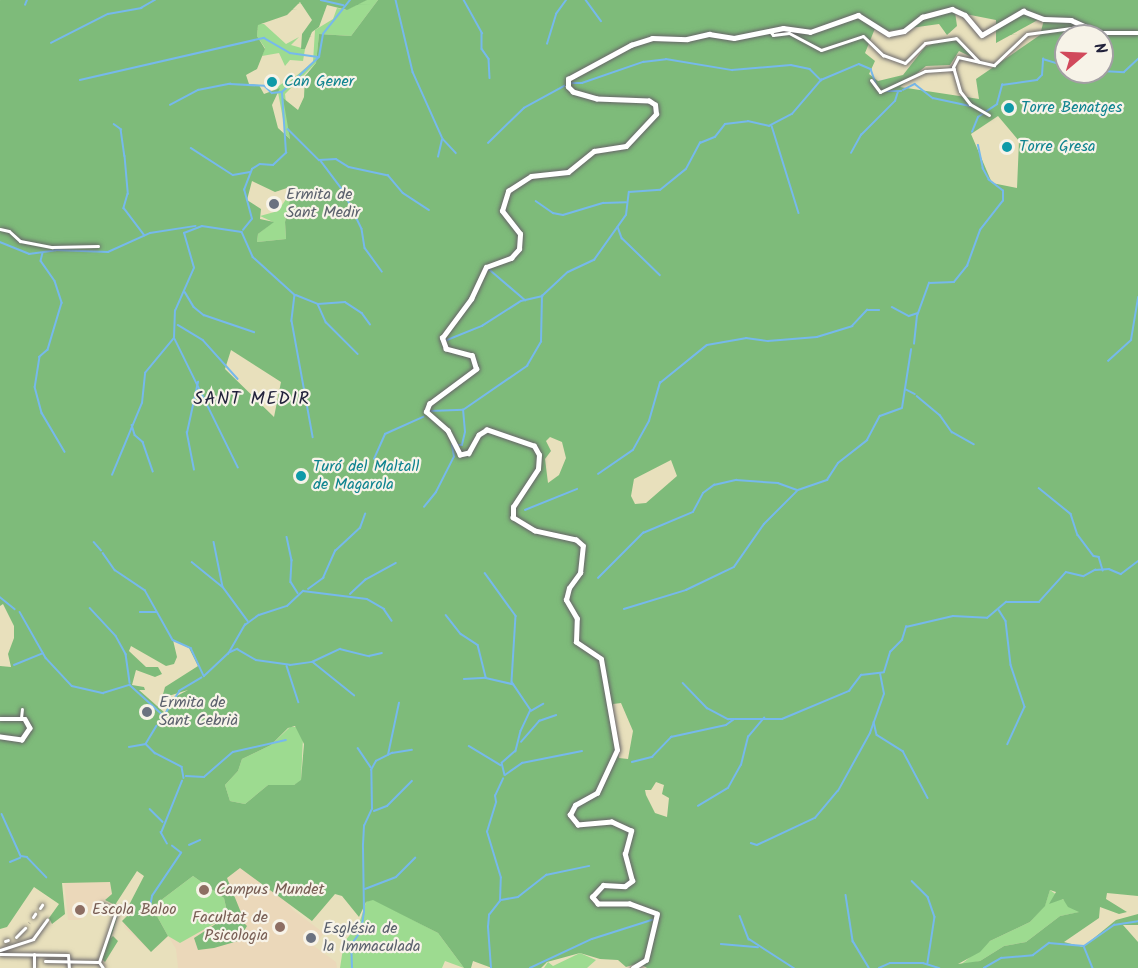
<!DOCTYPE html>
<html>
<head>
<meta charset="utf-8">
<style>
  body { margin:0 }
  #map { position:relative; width:1138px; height:968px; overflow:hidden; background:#e8e0bc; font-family:Kalam,sans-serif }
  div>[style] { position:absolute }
  .built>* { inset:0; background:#ebd8ba }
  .green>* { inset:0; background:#9ddb90 }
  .forest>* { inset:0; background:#7ebb7a }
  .stream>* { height:1.5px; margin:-0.75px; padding:0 0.75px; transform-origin:0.75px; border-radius:0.75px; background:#76b9ec }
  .street-tunnel>* { height:3px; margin-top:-1.5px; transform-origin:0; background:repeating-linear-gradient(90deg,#c0baa2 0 3px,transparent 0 4.5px) }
  .roads { filter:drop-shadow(0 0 2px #676468) drop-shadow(0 0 2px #676468) }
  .street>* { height:3px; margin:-1.5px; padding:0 1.5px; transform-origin:1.5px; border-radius:1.5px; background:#fff }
  .secondary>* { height:4.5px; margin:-2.25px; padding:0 2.25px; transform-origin:2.25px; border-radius:2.25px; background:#fff }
  .dots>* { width:16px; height:16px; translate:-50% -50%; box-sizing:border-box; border:3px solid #f7f3e8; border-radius:50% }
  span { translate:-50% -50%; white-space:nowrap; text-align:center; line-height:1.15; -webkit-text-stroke:4.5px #f7f3e8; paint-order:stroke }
  .culture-label { font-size:16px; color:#0d838f }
  .left { translate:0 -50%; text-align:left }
  .worship-label { font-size:16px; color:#5b616d }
  .education-label { font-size:16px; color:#785e54 }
  .right { translate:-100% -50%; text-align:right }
  .neighbourhood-label { font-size:18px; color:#22223b; letter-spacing:1.5px }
  .north { position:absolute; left:1054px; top:24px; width:60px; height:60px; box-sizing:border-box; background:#f7f3e8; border:2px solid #a29fa3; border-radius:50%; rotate:71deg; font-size:16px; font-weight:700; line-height:24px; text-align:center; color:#22223b }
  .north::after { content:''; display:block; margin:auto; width:21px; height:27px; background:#d1495b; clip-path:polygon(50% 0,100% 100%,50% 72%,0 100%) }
</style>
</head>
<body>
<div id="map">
  <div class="built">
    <div style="clip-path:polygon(240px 868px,282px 896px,293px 910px,324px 933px,314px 946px,336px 962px,337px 968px,178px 968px,176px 949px,168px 936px,151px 952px,125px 928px,122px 921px,131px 912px,129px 905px)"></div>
    <div style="clip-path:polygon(64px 882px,110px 882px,112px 894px,80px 920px,68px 920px)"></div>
  </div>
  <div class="green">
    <div style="clip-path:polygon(366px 0,378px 0,351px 36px,319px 34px,316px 63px,285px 94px,290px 139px,286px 135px,277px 87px,283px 83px,285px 85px,313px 62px,315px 30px,333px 19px,337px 8px,346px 10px)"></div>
    <div style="clip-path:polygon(258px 24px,264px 24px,286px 44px,299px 37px,291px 45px,305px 49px,303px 61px,290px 60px,285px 66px,279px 53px,262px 56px,265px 48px,257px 36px)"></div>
    <div style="clip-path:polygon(293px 189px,285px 222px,286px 239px,257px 242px,258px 234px,273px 222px,260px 216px,278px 211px)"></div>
    <div style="clip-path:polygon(290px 727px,297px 727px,303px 738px,301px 781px,294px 785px,268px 785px,245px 804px,230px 801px,225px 785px,238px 771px,242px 759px,271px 745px)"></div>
    <div style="clip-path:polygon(193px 876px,224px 898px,228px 916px,180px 943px,168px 936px,152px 907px)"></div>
    <div style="clip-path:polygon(1050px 890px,1080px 912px,1060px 916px,1026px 942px,1004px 946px,980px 961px,959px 966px,990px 941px,1030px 922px,1045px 905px)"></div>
    <div style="clip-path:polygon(373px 899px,438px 933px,464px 968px,445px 961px,442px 968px,340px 968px,344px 942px,359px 924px,366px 902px)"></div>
    <div style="clip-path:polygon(580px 953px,596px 960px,587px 968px,544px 968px,548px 962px,553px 966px)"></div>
  </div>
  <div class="forest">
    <div style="clip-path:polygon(evenodd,0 0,367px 0,347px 10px,327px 5px,319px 27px,312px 32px,305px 49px,301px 49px,302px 34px,312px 20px,300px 2px,287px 15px,258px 25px,257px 36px,265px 49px,257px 69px,246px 75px,249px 84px,259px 85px,264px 94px,280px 88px,272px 105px,278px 128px,290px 139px,283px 98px,298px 110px,304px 97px,305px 76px,316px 63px,319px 34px,351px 36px,378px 0,1138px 0,1138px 896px,1107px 893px,1106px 899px,1127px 912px,1119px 914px,1100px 907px,1099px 918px,1064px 942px,1083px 947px,1116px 920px,1138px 914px,1138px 925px,1123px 925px,1138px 942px,1138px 968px,647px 968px,639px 963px,626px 967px,618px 960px,600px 959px,580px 953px,547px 962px,541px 968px,492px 968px,473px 961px,471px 968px,464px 968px,438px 933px,373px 900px,366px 902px,359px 917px,342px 896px,335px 894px,312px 921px,240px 868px,227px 878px,242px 915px,239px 918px,247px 926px,238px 941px,214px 948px,198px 950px,194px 938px,228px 916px,224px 898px,193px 876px,152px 907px,168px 936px,151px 952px,122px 921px,131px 912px,129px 905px,144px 876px,137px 871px,115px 905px,105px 900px,112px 894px,110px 882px,62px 883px,65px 914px,52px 924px,49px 918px,59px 904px,34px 887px,7px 927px,0 929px,0 666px,11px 667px,8px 654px,14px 638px,14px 626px,3px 604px,0 606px,0 0,955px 12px,996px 20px,996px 43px,1045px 16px,1040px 35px,976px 79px,979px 99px,900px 87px,926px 66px,950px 65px,959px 51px,976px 59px,961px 41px,942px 40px,925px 47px,903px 75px,878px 81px,869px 74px,875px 61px,865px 53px,876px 26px,889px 31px,939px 24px,947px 35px,957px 26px,955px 12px,0 0,1066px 36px,1102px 36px,1102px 72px,1066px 72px,1066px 36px,0 0,998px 116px,1019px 141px,1017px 188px,992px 183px,971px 134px,998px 116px,0 0,252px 181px,275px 192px,293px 186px,285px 222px,286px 239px,257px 242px,258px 234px,274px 222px,260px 219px,261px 209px,247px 200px,252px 181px,0 0,231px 350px,281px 382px,274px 417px,225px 369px,231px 350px,0 0,550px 437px,562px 442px,566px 458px,559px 475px,548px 483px,545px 459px,551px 451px,546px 441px,550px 437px,0 0,671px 460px,677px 476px,646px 503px,635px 504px,631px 496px,634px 479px,671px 460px,0 0,173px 640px,189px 648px,198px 666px,165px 687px,162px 698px,188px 690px,171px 699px,165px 713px,139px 690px,145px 690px,144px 687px,132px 685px,136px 670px,155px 677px,162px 674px,158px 667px,146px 667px,129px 651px,131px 646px,166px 666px,174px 664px,177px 657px,173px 640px,0 0,621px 703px,633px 731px,628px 759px,619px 758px,612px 713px,613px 704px,621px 703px,0 0,295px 726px,304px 744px,301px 780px,294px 785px,268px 785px,245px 804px,230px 801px,225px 785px,238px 771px,242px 759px,271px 745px,288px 728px,295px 726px,0 0,656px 782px,664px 785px,662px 794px,669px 798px,667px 817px,655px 813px,646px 795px,645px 790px,651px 790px,656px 782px,0 0,1050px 890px,1056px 892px,1049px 904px,1063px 899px,1068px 907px,1079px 912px,1060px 916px,1026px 942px,1004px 946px,980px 961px,958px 964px,980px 952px,990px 941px,1030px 922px,1045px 906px,1050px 890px)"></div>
    <div style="clip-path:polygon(122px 901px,111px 938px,113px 936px,118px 941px,105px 962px,102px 959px)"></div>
  </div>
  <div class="stream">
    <div style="left:321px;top:0;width:23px;rotate:13deg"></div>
    <div style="left:396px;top:0;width:74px;rotate:76.7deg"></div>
    <div style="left:413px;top:72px;width:73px;rotate:65.9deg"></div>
    <div style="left:443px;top:139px;width:19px;rotate:47deg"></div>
    <div style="left:464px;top:0;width:38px;rotate:61deg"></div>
    <div style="left:482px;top:33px;width:16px;rotate:90deg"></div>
    <div style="left:482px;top:49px;width:12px;rotate:55deg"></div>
    <div style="left:489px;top:59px;width:19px;rotate:87deg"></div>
    <div style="left:586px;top:0;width:26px;rotate:54deg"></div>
    <div style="left:25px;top:5px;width:5px;rotate:-68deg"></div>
    <div style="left:51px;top:43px;width:64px;rotate:-27deg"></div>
    <div style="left:108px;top:14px;width:34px;rotate:-10deg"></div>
    <div style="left:141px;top:8px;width:16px;rotate:-30deg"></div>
    <div style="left:547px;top:44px;width:31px;rotate:-73deg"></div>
    <div style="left:556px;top:14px;width:17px;rotate:-54deg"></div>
    <div style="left:1102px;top:71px;width:22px;rotate:3deg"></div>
    <div style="left:1124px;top:72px;width:19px;rotate:-43deg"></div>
    <div style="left:80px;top:80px;width:189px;rotate:-12.9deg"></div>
    <div style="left:264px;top:38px;width:30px;rotate:30deg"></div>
    <div style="left:290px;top:53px;width:28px;rotate:8deg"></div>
    <div style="left:821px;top:80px;width:41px;rotate:-22.8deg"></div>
    <div style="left:859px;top:64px;width:13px;rotate:23deg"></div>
    <div style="left:871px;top:69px;width:18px;rotate:71deg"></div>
    <div style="left:571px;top:83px;width:11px"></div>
    <div style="left:582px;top:83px;width:65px;rotate:-19deg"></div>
    <div style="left:643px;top:62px;width:23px;rotate:-7deg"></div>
    <div style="left:666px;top:59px;width:67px;rotate:9.5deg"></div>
    <div style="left:732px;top:70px;width:59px;rotate:-4.8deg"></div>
    <div style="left:791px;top:65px;width:19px;rotate:12deg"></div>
    <div style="left:810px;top:69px;width:16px;rotate:45deg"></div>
    <div style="left:903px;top:90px;width:13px;rotate:-27deg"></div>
    <div style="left:915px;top:84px;width:23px;rotate:38deg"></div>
    <div style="left:933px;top:98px;width:39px;rotate:12deg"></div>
    <div style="left:886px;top:91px;width:15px"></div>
    <div style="left:170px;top:105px;width:32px;rotate:-28deg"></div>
    <div style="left:198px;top:90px;width:33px;rotate:-11deg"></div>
    <div style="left:230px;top:84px;width:35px;rotate:3deg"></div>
    <div style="left:265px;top:86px;width:10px;rotate:45deg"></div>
    <div style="left:272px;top:93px;width:9px;rotate:-6deg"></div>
    <div style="left:114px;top:124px;width:9px;rotate:36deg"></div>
    <div style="left:121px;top:129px;width:27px;rotate:82deg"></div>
    <div style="left:125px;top:156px;width:38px;rotate:85deg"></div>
    <div style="left:128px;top:194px;width:15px;rotate:106deg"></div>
    <div style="left:124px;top:208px;width:34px;rotate:53deg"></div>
    <div style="left:772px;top:126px;width:91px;rotate:72.8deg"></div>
    <div style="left:288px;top:129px;width:44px;rotate:45deg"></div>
    <div style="left:319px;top:160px;width:17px;rotate:-3deg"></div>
    <div style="left:336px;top:159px;width:15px;rotate:32deg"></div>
    <div style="left:349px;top:167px;width:40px;rotate:12deg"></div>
    <div style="left:388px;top:175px;width:23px;rotate:50deg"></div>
    <div style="left:403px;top:193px;width:31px;rotate:33deg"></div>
    <div style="left:972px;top:132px;width:16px;rotate:-68deg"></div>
    <div style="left:978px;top:117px;width:23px;rotate:-34deg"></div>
    <div style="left:997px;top:104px;width:20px;rotate:-75deg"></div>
    <div style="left:1002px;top:85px;width:35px;rotate:-8deg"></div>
    <div style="left:1037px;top:80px;width:7px;rotate:-45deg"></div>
    <div style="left:1042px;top:75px;width:16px;rotate:-86deg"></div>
    <div style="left:1043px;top:59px;width:24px;rotate:17deg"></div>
    <div style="left:488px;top:143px;width:50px;rotate:-44.2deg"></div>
    <div style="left:524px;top:108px;width:46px;rotate:-28.8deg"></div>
    <div style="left:191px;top:148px;width:50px;rotate:32.7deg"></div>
    <div style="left:233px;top:175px;width:17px;rotate:-10deg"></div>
    <div style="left:851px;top:153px;width:21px;rotate:-61deg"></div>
    <div style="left:861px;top:135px;width:48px;rotate:-45deg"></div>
    <div style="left:895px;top:101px;width:9px;rotate:-72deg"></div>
    <div style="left:438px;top:157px;width:17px;rotate:-77deg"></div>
    <div style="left:321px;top:161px;width:36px;rotate:53deg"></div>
    <div style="left:343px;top:190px;width:43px;rotate:64deg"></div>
    <div style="left:362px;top:229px;width:19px;rotate:81deg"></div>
    <div style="left:365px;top:248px;width:29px;rotate:54deg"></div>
    <div style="left:536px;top:201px;width:21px;rotate:35deg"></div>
    <div style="left:553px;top:213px;width:10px;rotate:11deg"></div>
    <div style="left:563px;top:215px;width:42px;rotate:-16.7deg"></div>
    <div style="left:603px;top:203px;width:23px;rotate:-2deg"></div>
    <div style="left:618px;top:227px;width:12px;rotate:70deg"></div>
    <div style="left:622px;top:238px;width:53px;rotate:44.2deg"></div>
    <div style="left:243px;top:230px;width:14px;rotate:-51deg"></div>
    <div style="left:252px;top:219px;width:30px;rotate:-105deg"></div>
    <div style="left:244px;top:190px;width:22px;rotate:-69deg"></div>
    <div style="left:252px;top:169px;width:9px;rotate:-32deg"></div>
    <div style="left:260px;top:164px;width:13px;rotate:4deg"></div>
    <div style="left:273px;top:165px;width:18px;rotate:-43deg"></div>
    <div style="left:286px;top:153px;width:61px;rotate:-93.8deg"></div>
    <div style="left:282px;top:92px;width:51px;rotate:-43.4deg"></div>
    <div style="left:319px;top:57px;width:23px;rotate:-80deg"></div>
    <div style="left:323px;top:34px;width:43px;rotate:-51.5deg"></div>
    <div style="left:0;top:242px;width:31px;rotate:22deg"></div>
    <div style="left:29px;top:254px;width:27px;rotate:-8deg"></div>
    <div style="left:56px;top:250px;width:52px;rotate:2.2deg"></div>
    <div style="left:108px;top:252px;width:46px;rotate:-24.3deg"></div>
    <div style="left:150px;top:233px;width:46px;rotate:-8.8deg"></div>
    <div style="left:43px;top:253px;width:8px;rotate:104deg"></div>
    <div style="left:41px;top:261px;width:24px;rotate:55deg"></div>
    <div style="left:55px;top:281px;width:23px;rotate:72deg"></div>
    <div style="left:62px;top:303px;width:49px;rotate:106.6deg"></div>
    <div style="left:48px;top:350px;width:11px;rotate:139deg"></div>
    <div style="left:40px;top:357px;width:30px;rotate:99deg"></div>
    <div style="left:35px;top:387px;width:27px;rotate:75deg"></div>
    <div style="left:42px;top:413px;width:45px;rotate:59.5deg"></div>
    <div style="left:489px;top:269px;width:48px;rotate:40.7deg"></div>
    <div style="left:185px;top:292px;width:17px;rotate:59deg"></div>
    <div style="left:194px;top:307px;width:13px;rotate:39deg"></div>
    <div style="left:204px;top:315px;width:53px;rotate:18.8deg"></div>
    <div style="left:296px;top:295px;width:24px;rotate:22deg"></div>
    <div style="left:318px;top:304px;width:27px;rotate:-4deg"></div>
    <div style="left:345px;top:302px;width:20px;rotate:33deg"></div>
    <div style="left:362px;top:313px;width:14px;rotate:54deg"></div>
    <div style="left:318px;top:304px;width:20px;rotate:66deg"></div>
    <div style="left:326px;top:322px;width:45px;rotate:45deg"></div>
    <div style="left:892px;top:307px;width:19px;rotate:28deg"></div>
    <div style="left:909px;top:316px;width:9px;rotate:-18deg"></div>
    <div style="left:178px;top:325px;width:29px;rotate:31deg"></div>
    <div style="left:203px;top:340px;width:52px;rotate:48.1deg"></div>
    <div style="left:175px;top:339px;width:143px;rotate:63.8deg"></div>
    <div style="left:447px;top:340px;width:38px;rotate:-22deg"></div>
    <div style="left:482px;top:326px;width:46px;rotate:-32.7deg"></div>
    <div style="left:521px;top:301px;width:22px;rotate:-13deg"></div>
    <div style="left:542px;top:296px;width:35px;rotate:-43deg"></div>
    <div style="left:568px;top:272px;width:29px;rotate:-25deg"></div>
    <div style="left:594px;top:260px;width:55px;rotate:-54.6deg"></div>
    <div style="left:626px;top:215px;width:23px;rotate:-83deg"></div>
    <div style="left:629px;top:192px;width:31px;rotate:-4deg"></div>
    <div style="left:660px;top:190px;width:33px;rotate:-39deg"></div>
    <div style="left:686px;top:169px;width:30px;rotate:-62deg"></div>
    <div style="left:700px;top:143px;width:16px;rotate:-22deg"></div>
    <div style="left:715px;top:137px;width:16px;rotate:-52deg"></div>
    <div style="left:725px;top:124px;width:23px;rotate:-7deg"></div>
    <div style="left:748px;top:121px;width:22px;rotate:13deg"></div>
    <div style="left:769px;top:126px;width:26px;rotate:-28deg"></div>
    <div style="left:792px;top:114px;width:45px;rotate:-49.5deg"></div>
    <div style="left:914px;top:344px;width:28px;rotate:-84deg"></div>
    <div style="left:917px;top:316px;width:35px;rotate:-70deg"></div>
    <div style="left:929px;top:283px;width:25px;rotate:-2deg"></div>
    <div style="left:954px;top:282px;width:21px;rotate:-51deg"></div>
    <div style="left:967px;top:266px;width:38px;rotate:-70deg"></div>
    <div style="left:980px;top:230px;width:37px;rotate:-52deg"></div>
    <div style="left:1003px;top:201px;width:10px;rotate:-90deg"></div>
    <div style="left:1003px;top:191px;width:18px;rotate:-142deg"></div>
    <div style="left:989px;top:180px;width:13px;rotate:-119deg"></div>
    <div style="left:983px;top:169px;width:24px;rotate:-102deg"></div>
    <div style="left:1108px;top:361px;width:31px;rotate:-42deg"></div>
    <div style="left:1131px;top:340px;width:43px;rotate:-80.5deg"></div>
    <div style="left:905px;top:389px;width:11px;rotate:27deg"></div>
    <div style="left:917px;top:396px;width:30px;rotate:40deg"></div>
    <div style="left:940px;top:415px;width:21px;rotate:55deg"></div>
    <div style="left:952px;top:432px;width:25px;rotate:29deg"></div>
    <div style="left:430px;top:411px;width:33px;rotate:-2deg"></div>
    <div style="left:463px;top:410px;width:78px;rotate:-34.5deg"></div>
    <div style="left:527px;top:366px;width:28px;rotate:-60deg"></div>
    <div style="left:541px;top:342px;width:46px;rotate:-88.8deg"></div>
    <div style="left:132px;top:425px;width:10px;rotate:73deg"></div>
    <div style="left:135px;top:435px;width:11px;rotate:41deg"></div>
    <div style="left:143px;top:442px;width:31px;rotate:71deg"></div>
    <div style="left:458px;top:445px;width:4px"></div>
    <div style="left:462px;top:445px;width:13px;rotate:-77deg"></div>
    <div style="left:465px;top:432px;width:22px;rotate:-95deg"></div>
    <div style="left:374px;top:459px;width:27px;rotate:-66deg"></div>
    <div style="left:385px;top:434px;width:42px;rotate:-24.1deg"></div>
    <div style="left:194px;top:470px;width:38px;rotate:-101deg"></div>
    <div style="left:187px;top:433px;width:52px;rotate:-77.8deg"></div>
    <div style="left:598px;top:474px;width:42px;rotate:-34.4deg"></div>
    <div style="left:633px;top:450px;width:33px;rotate:-61deg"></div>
    <div style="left:649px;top:421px;width:40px;rotate:-74deg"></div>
    <div style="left:660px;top:383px;width:60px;rotate:-39deg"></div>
    <div style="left:707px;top:345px;width:40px;rotate:-10deg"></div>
    <div style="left:746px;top:338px;width:22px;rotate:8deg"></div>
    <div style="left:768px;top:341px;width:49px;rotate:-4.7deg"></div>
    <div style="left:817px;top:337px;width:37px;rotate:-17deg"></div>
    <div style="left:852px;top:326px;width:22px;rotate:-47deg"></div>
    <div style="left:867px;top:310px;width:12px"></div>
    <div style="left:112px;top:475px;width:78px;rotate:-67.4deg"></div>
    <div style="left:142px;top:403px;width:30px;rotate:-84deg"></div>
    <div style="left:145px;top:373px;width:45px;rotate:-50.4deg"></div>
    <div style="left:174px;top:338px;width:27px;rotate:-88deg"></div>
    <div style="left:175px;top:311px;width:47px;rotate:-66.2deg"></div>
    <div style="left:194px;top:268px;width:36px;rotate:-106deg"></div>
    <div style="left:184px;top:233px;width:19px;rotate:-21deg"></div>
    <div style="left:202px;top:226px;width:40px;rotate:8.5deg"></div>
    <div style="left:242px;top:232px;width:27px;rotate:66deg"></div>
    <div style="left:253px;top:257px;width:57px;rotate:42.1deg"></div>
    <div style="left:295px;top:295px;width:26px;rotate:97deg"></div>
    <div style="left:292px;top:321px;width:118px;rotate:79.7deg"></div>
    <div style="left:1039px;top:488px;width:41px;rotate:39.1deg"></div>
    <div style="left:1071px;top:514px;width:22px;rotate:72deg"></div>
    <div style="left:1078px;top:535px;width:26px;rotate:53deg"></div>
    <div style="left:1094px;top:556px;width:5px;rotate:11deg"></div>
    <div style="left:1099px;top:557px;width:14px;rotate:73deg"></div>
    <div style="left:798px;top:490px;width:31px;rotate:-19deg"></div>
    <div style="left:827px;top:480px;width:20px;rotate:-57deg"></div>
    <div style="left:838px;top:463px;width:37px;rotate:-38deg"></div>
    <div style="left:867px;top:440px;width:27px;rotate:-62deg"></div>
    <div style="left:880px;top:416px;width:23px;rotate:-20deg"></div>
    <div style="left:902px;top:408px;width:59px;rotate:-81.2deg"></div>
    <div style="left:424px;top:507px;width:19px;rotate:-51deg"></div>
    <div style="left:436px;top:492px;width:39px;rotate:-63deg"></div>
    <div style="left:454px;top:457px;width:12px;rotate:-99deg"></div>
    <div style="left:525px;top:510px;width:56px;rotate:-22deg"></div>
    <div style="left:287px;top:537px;width:24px;rotate:78deg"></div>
    <div style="left:292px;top:560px;width:22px;rotate:93deg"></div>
    <div style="left:291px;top:582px;width:13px;rotate:58deg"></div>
    <div style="left:94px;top:542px;width:11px;rotate:49deg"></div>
    <div style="left:214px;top:542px;width:46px;rotate:78.7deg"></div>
    <div style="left:223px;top:587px;width:42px;rotate:53.7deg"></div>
    <div style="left:103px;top:553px;width:21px;rotate:55deg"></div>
    <div style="left:115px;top:570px;width:36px;rotate:34deg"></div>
    <div style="left:145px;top:590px;width:57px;rotate:60.8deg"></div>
    <div style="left:173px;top:640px;width:20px;rotate:24deg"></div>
    <div style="left:191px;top:648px;width:31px;rotate:65deg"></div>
    <div style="left:204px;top:676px;width:33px;rotate:-43deg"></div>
    <div style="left:228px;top:654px;width:34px;rotate:-60deg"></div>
    <div style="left:245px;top:625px;width:17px;rotate:-36deg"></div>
    <div style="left:259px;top:615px;width:29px;rotate:-18deg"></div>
    <div style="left:287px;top:606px;width:22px;rotate:-43deg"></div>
    <div style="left:303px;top:591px;width:64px;rotate:7.1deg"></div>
    <div style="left:367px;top:599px;width:20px;rotate:30deg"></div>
    <div style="left:384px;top:609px;width:14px;rotate:56deg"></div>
    <div style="left:192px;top:562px;width:38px;rotate:39deg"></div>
    <div style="left:485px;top:573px;width:53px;rotate:54.2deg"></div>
    <div style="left:516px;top:616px;width:66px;rotate:93.5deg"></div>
    <div style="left:512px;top:682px;width:34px;rotate:56deg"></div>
    <div style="left:531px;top:710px;width:23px;rotate:115deg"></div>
    <div style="left:521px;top:731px;width:21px;rotate:104deg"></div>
    <div style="left:516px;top:751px;width:18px;rotate:139deg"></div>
    <div style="left:502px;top:763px;width:12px;rotate:76deg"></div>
    <div style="left:505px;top:775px;width:21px;rotate:-35deg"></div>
    <div style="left:522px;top:763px;width:61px;rotate:-11.3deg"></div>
    <div style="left:598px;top:578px;width:64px;rotate:-45deg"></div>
    <div style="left:643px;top:533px;width:54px;rotate:-22.8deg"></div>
    <div style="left:693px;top:512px;width:21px;rotate:-62deg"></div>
    <div style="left:703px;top:493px;width:14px;rotate:-36deg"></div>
    <div style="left:714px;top:485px;width:23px;rotate:-13deg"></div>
    <div style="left:736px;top:480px;width:42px;rotate:4.1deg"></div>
    <div style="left:778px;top:483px;width:20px;rotate:20deg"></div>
    <div style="left:308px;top:589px;width:19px;rotate:-36deg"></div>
    <div style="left:323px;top:578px;width:30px;rotate:-66deg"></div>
    <div style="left:335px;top:551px;width:34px;rotate:-43deg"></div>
    <div style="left:360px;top:528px;width:15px;rotate:-70deg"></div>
    <div style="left:350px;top:594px;width:21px;rotate:-43deg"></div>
    <div style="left:365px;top:580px;width:35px;rotate:-29deg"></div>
    <div style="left:0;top:597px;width:19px;rotate:39deg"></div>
    <div style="left:90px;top:608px;width:38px;rotate:47deg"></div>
    <div style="left:116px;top:636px;width:21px;rotate:61deg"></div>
    <div style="left:126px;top:654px;width:29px;rotate:82deg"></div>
    <div style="left:624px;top:609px;width:65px;rotate:-17deg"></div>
    <div style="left:686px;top:590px;width:53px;rotate:-25.6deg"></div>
    <div style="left:734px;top:567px;width:52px;rotate:-55.1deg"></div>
    <div style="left:764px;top:524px;width:47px;rotate:-45deg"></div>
    <div style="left:999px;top:610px;width:13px;rotate:58deg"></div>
    <div style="left:1006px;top:621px;width:44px;rotate:83.5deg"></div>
    <div style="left:1011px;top:665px;width:44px;rotate:71.6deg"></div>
    <div style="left:1025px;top:707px;width:41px;rotate:114.7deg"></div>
    <div style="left:20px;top:612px;width:53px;rotate:60.5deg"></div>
    <div style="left:46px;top:658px;width:38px;rotate:47deg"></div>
    <div style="left:72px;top:686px;width:32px;rotate:13deg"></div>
    <div style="left:103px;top:693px;width:28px;rotate:-17deg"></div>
    <div style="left:130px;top:685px;width:45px;rotate:42.3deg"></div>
    <div style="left:140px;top:612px;width:16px"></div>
    <div style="left:446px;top:615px;width:24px;rotate:52deg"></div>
    <div style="left:461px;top:634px;width:20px;rotate:33deg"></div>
    <div style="left:478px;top:645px;width:34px;rotate:76deg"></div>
    <div style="left:486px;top:678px;width:28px;rotate:13deg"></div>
    <div style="left:230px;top:652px;width:8px;rotate:-23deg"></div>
    <div style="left:237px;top:649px;width:22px;rotate:30deg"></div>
    <div style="left:256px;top:660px;width:34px;rotate:8deg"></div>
    <div style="left:290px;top:665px;width:22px;rotate:-8deg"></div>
    <div style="left:312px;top:662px;width:31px;rotate:-25deg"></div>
    <div style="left:340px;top:649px;width:30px;rotate:14deg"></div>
    <div style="left:369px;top:656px;width:13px;rotate:-13deg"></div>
    <div style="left:313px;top:662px;width:53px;rotate:38.8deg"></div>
    <div style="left:14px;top:665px;width:31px;rotate:-22deg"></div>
    <div style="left:287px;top:666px;width:38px;rotate:72deg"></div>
    <div style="left:464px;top:679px;width:22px;rotate:-3deg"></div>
    <div style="left:683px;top:683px;width:35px;rotate:46deg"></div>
    <div style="left:707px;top:708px;width:24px;rotate:28deg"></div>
    <div style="left:728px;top:719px;width:54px"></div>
    <div style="left:782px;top:719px;width:73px;rotate:-22.7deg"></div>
    <div style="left:849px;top:691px;width:20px;rotate:-53deg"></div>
    <div style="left:861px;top:675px;width:23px;rotate:-7deg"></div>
    <div style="left:884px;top:672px;width:21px;rotate:-73deg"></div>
    <div style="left:890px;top:652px;width:17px;rotate:-45deg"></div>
    <div style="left:902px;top:640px;width:14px;rotate:-73deg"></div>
    <div style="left:906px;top:627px;width:48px;rotate:-13.2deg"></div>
    <div style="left:953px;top:616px;width:34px;rotate:3deg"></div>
    <div style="left:987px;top:618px;width:25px;rotate:-40deg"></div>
    <div style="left:1006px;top:602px;width:33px"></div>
    <div style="left:1039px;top:602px;width:40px;rotate:-48deg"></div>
    <div style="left:1066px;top:572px;width:18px;rotate:13deg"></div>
    <div style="left:1084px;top:576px;width:13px;rotate:-29deg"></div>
    <div style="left:1095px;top:570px;width:14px;rotate:-4deg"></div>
    <div style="left:1109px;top:569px;width:13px;rotate:23deg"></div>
    <div style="left:1121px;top:574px;width:21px;rotate:-37deg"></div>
    <div style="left:531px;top:711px;width:14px;rotate:-30deg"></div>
    <div style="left:160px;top:722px;width:36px;rotate:-58deg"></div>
    <div style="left:179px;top:691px;width:26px;rotate:-31deg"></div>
    <div style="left:874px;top:722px;width:13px;rotate:77deg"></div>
    <div style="left:877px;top:735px;width:31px;rotate:32deg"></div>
    <div style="left:903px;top:751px;width:53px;rotate:62deg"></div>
    <div style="left:157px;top:726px;width:21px;rotate:121deg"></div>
    <div style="left:146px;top:744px;width:13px;rotate:45deg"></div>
    <div style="left:155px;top:753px;width:30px;rotate:27deg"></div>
    <div style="left:182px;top:767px;width:11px;rotate:80deg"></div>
    <div style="left:521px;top:742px;width:28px;rotate:-49deg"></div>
    <div style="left:539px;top:721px;width:18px;rotate:-19deg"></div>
    <div style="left:469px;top:746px;width:37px;rotate:31deg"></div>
    <div style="left:129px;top:747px;width:17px;rotate:-10deg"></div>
    <div style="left:358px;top:748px;width:23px;rotate:56deg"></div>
    <div style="left:388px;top:755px;width:53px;rotate:-78.1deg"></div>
    <div style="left:632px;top:762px;width:21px;rotate:-14deg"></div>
    <div style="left:652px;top:757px;width:28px;rotate:-46deg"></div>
    <div style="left:671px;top:737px;width:56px;rotate:-12.3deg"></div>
    <div style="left:726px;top:725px;width:9px;rotate:-36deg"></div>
    <div style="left:186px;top:776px;width:18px;rotate:3deg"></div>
    <div style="left:204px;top:777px;width:38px;rotate:-41deg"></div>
    <div style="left:233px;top:752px;width:54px;rotate:-12.8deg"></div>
    <div style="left:698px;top:806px;width:35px;rotate:-31deg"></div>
    <div style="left:728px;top:788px;width:26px;rotate:-61deg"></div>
    <div style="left:741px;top:765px;width:29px;rotate:-76deg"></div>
    <div style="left:748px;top:737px;width:25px;rotate:-50deg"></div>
    <div style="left:150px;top:809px;width:18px;rotate:45deg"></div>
    <div style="left:374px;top:811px;width:14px;rotate:-21deg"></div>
    <div style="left:387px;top:806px;width:35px;rotate:-45deg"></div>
    <div style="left:2px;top:814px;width:46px;rotate:65.7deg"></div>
    <div style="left:21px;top:856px;width:6px;rotate:9deg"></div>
    <div style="left:27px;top:857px;width:28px;rotate:46deg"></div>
    <div style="left:751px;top:843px;width:6px;rotate:18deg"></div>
    <div style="left:757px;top:845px;width:64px;rotate:-25deg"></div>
    <div style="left:815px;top:818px;width:35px;rotate:-50deg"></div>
    <div style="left:838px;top:791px;width:66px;rotate:-61.1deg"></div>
    <div style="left:870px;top:733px;width:41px;rotate:-70.3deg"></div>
    <div style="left:884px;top:694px;width:20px;rotate:-101deg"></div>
    <div style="left:167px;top:844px;width:13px;rotate:-119deg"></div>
    <div style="left:161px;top:833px;width:56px;rotate:-68deg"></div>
    <div style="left:189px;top:845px;width:12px;rotate:-24deg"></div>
    <div style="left:10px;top:862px;width:11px;rotate:-22deg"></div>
    <div style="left:912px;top:881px;width:23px;rotate:45deg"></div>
    <div style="left:928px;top:897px;width:21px;rotate:71deg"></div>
    <div style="left:935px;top:917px;width:47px;rotate:98.7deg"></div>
    <div style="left:365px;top:889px;width:33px;rotate:-21deg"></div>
    <div style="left:396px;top:877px;width:27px;rotate:-45deg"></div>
    <div style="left:846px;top:895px;width:47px;rotate:81.3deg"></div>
    <div style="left:853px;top:941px;width:31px;rotate:59deg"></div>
    <div style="left:501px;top:900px;width:17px;rotate:-10deg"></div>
    <div style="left:518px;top:897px;width:36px;rotate:-38deg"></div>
    <div style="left:546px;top:875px;width:44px;rotate:-11.8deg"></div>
    <div style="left:149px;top:912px;width:16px;rotate:-79deg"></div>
    <div style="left:152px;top:896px;width:52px;rotate:-56deg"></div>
    <div style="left:181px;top:853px;width:11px;rotate:-142deg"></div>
    <div style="left:740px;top:916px;width:25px;rotate:69deg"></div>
    <div style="left:749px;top:939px;width:54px;rotate:32.8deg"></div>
    <div style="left:721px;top:944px;width:37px;rotate:5deg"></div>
    <div style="left:1084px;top:946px;width:24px;rotate:68deg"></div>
    <div style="left:352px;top:968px;width:23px;rotate:-92deg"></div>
    <div style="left:351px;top:945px;width:17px;rotate:-54deg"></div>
    <div style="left:361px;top:931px;width:19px;rotate:-81deg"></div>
    <div style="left:364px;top:912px;width:67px;rotate:-90.9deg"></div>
    <div style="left:363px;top:845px;width:19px;rotate:-87deg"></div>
    <div style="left:364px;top:826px;width:19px;rotate:-65deg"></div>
    <div style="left:372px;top:809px;width:39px;rotate:-91deg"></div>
    <div style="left:371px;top:770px;width:10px;rotate:-61deg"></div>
    <div style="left:376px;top:761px;width:18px;rotate:-27deg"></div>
    <div style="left:392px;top:753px;width:20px;rotate:-9deg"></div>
    <div style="left:491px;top:968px;width:41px;rotate:-94.2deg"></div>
    <div style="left:488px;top:927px;width:12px;rotate:-85deg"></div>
    <div style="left:489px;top:915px;width:18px;rotate:-52deg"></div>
    <div style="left:500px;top:901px;width:23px;rotate:-88deg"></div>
    <div style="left:501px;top:878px;width:48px;rotate:-106.9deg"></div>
    <div style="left:487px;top:832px;width:31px;rotate:-73deg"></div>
    <div style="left:496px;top:802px;width:6px;rotate:-99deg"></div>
    <div style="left:495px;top:796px;width:19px;rotate:-65deg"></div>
    <div style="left:530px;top:968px;width:68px;rotate:-25.1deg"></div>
    <div style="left:592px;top:939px;width:63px;rotate:-17.6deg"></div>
    <div style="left:879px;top:968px;width:12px;rotate:-24deg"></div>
    <div style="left:890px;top:963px;width:33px"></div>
    <div style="left:923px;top:963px;width:17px;rotate:17deg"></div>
    <div style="left:984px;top:968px;width:20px;rotate:-30deg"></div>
    <div style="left:1001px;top:958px;width:32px;rotate:-5deg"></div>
    <div style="left:1033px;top:955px;width:20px;rotate:-37deg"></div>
    <div style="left:1049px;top:943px;width:35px;rotate:5deg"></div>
    <div style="left:1084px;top:946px;width:37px;rotate:-35deg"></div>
    <div style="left:1114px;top:925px;width:24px;rotate:-9deg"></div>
  </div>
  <div class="street-tunnel">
    <div style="left:29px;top:923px;width:1px;rotate:-45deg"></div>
  </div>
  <div class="roads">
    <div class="street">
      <div style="left:770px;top:31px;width:5px;rotate:53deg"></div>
      <div style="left:773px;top:35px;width:16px;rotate:-7deg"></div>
      <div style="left:789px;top:33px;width:36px;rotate:28deg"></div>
      <div style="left:821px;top:50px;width:44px;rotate:-18.4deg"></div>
      <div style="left:863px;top:36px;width:28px;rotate:44deg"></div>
      <div style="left:883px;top:55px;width:23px;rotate:20deg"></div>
      <div style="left:905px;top:63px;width:28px;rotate:-45deg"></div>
      <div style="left:925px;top:43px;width:31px;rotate:-9deg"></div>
      <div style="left:956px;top:38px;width:33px;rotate:46deg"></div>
      <div style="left:871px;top:80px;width:15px;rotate:53deg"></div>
      <div style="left:880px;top:92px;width:50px;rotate:-25deg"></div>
      <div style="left:925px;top:71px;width:29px;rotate:-4deg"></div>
      <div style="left:989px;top:115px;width:22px;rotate:-150deg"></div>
      <div style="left:970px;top:104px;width:16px;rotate:-128deg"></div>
      <div style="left:960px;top:91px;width:25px;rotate:-106deg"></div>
      <div style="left:953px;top:67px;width:11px;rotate:-63deg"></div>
      <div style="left:958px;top:57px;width:37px;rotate:13deg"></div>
      <div style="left:994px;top:65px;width:45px;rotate:-43.2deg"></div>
      <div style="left:1027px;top:34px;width:45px;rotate:-7.6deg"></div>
      <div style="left:1072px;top:28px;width:24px;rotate:7deg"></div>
      <div style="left:0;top:229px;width:9px;rotate:13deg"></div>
      <div style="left:9px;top:231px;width:15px;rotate:42deg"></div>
      <div style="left:20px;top:241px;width:33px;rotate:11deg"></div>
      <div style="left:52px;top:247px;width:46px;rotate:-1.2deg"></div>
      <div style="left:21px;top:718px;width:9px;rotate:-84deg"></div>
      <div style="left:102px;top:904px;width:15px;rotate:28deg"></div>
      <div style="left:40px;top:908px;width:4px;rotate:-56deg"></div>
      <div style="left:33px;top:917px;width:4px;rotate:-56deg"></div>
      <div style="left:16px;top:937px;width:13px;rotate:-45deg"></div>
      <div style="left:5px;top:941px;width:3px;rotate:-18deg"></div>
      <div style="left:0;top:950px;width:35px;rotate:-18deg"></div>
      <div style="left:33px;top:939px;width:24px;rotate:-54deg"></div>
      <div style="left:0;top:954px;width:68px;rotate:0.8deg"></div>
      <div style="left:68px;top:955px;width:13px;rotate:86deg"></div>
      <div style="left:45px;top:961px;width:54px;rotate:1.1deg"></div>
      <div style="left:99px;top:962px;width:56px;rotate:-71.2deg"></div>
      <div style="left:99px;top:962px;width:7px;rotate:56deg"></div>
      <div style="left:34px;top:968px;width:14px;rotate:-90deg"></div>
    </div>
    <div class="secondary">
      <div style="left:0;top:719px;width:25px"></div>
      <div style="left:25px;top:719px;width:10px;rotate:61deg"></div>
      <div style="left:30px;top:728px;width:14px;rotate:124deg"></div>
      <div style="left:22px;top:740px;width:22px;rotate:-172deg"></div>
      <div style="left:633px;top:968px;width:15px;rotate:-32deg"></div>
      <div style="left:646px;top:960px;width:47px;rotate:-76.6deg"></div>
      <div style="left:657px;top:914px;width:29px;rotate:-160deg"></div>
      <div style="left:630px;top:904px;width:32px;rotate:180deg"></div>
      <div style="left:598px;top:904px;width:9px;rotate:-131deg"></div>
      <div style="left:592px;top:897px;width:16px;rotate:-47deg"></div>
      <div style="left:603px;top:885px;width:22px;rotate:3deg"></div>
      <div style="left:625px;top:886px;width:9px;rotate:-36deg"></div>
      <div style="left:632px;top:881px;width:28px;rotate:-105deg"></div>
      <div style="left:625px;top:854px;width:24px;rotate:-75deg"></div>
      <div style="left:631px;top:831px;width:21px;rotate:-155deg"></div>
      <div style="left:612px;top:822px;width:34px;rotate:175deg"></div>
      <div style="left:578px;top:825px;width:13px;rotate:-129deg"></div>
      <div style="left:570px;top:815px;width:11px;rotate:-63deg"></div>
      <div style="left:575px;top:805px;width:25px;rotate:-29deg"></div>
      <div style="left:597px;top:793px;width:47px;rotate:-65.1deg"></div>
      <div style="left:617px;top:750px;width:92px;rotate:-100deg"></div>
      <div style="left:601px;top:659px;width:30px;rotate:-146deg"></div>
      <div style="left:576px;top:642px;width:23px;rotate:-88deg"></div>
      <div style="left:577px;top:619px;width:22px;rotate:-120deg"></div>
      <div style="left:566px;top:600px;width:12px;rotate:-76deg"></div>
      <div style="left:569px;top:588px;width:19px;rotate:-54deg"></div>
      <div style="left:580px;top:573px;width:27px;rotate:-84deg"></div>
      <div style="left:583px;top:546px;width:9px;rotate:-139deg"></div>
      <div style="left:576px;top:540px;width:42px;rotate:-167.6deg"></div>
      <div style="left:535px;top:531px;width:26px;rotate:-149deg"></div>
      <div style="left:513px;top:518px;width:11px;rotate:-90deg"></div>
      <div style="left:513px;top:507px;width:45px;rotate:-56.7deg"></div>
      <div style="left:538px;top:469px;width:14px;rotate:-86deg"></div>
      <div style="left:539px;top:455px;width:10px;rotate:-119deg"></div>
      <div style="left:534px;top:446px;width:50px;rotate:-161.2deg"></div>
      <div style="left:487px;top:430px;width:9px;rotate:148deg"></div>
      <div style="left:479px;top:435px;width:21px;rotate:119deg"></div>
      <div style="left:469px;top:453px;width:9px;rotate:167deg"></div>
      <div style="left:460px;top:455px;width:27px;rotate:-117deg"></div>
      <div style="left:448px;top:431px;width:29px;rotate:-139deg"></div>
      <div style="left:426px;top:412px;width:9px;rotate:-69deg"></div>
      <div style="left:429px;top:404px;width:59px;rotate:-36.7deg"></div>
      <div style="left:476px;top:369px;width:14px;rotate:-107deg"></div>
      <div style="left:472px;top:356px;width:27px;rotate:-165deg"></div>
      <div style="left:446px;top:349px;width:12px;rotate:-110deg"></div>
      <div style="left:442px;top:338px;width:49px;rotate:-53.4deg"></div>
      <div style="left:471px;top:299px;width:35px;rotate:-65deg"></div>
      <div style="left:486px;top:267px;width:27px;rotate:-20deg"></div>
      <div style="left:511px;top:258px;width:12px;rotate:-48deg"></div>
      <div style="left:519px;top:249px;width:15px;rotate:-86deg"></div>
      <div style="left:520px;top:234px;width:29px;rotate:-128deg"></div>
      <div style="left:502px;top:211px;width:21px;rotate:-73deg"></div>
      <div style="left:508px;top:191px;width:27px;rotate:-33deg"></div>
      <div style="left:531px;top:176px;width:37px;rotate:-6deg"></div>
      <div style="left:568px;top:172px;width:33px;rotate:-39deg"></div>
      <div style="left:594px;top:151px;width:32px;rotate:-9deg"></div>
      <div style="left:626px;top:146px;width:44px;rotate:-46.8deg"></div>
      <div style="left:656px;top:114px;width:9px;rotate:-96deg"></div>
      <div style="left:655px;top:105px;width:7px;rotate:-146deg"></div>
      <div style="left:649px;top:101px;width:52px;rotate:-177.8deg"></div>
      <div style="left:597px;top:99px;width:25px;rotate:-164deg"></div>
      <div style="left:573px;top:92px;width:7px;rotate:-135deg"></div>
      <div style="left:568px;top:87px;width:8px;rotate:-90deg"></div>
      <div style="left:568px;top:79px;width:72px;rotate:-28.4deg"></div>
      <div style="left:631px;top:45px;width:22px;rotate:-18deg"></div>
      <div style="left:652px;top:38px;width:35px;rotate:2deg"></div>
      <div style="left:687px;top:39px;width:23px;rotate:-13deg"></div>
      <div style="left:709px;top:34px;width:25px;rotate:9deg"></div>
      <div style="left:734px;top:38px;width:50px;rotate:-11.5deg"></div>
      <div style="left:783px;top:28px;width:27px;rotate:8deg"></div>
      <div style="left:810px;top:32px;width:51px;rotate:-19.5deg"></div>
      <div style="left:858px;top:15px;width:36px;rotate:32deg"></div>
      <div style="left:889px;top:34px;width:15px;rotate:-11deg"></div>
      <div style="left:904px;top:31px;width:23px;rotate:-38deg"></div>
      <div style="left:922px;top:17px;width:31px;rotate:-15deg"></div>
      <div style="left:952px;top:9px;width:14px;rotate:25deg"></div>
      <div style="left:965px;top:15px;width:26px;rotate:50deg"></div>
      <div style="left:982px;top:35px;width:48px;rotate:-30.3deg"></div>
      <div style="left:1023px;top:11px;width:22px;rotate:21deg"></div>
      <div style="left:1044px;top:19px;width:27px;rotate:2deg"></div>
      <div style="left:1071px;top:20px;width:32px;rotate:24deg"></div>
      <div style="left:1100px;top:33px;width:38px"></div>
    </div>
  </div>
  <div class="dots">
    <div style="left:272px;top:82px;background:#0f9aa8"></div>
    <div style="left:1009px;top:108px;background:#0f9aa8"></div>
    <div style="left:1007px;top:147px;background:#0f9aa8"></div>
    <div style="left:274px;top:204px;background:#6b7280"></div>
    <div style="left:301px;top:476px;background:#0f9aa8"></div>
    <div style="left:147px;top:712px;background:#6b7280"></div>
    <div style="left:204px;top:890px;background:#8d6e63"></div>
    <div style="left:80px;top:910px;background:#8d6e63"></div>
    <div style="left:280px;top:927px;background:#8d6e63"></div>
    <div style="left:311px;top:938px;background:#6b7280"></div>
  </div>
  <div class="culture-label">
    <span class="left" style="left:284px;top:82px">Can Gener</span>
    <span class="left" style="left:1021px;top:108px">Torre Benatges</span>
    <span class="left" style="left:1019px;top:147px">Torre Gresa</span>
    <span class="left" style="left:313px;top:476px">Turó del Maltall<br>de Magarola</span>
  </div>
  <div class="worship-label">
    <span class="left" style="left:286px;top:204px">Ermita de<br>Sant Medir</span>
    <span class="left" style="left:159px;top:712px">Ermita de<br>Sant Cebrià</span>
    <span class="left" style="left:323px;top:938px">Església de<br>la Immaculada</span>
  </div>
  <div class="education-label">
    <span class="left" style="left:216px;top:890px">Campus Mundet</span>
    <span class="left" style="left:92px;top:910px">Escola Baloo</span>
    <span class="right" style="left:268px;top:927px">Facultat de<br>Psicologia</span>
  </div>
  <div class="neighbourhood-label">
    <span style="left:252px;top:400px">SANT MEDIR</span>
  </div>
  <div class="north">N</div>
</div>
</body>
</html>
